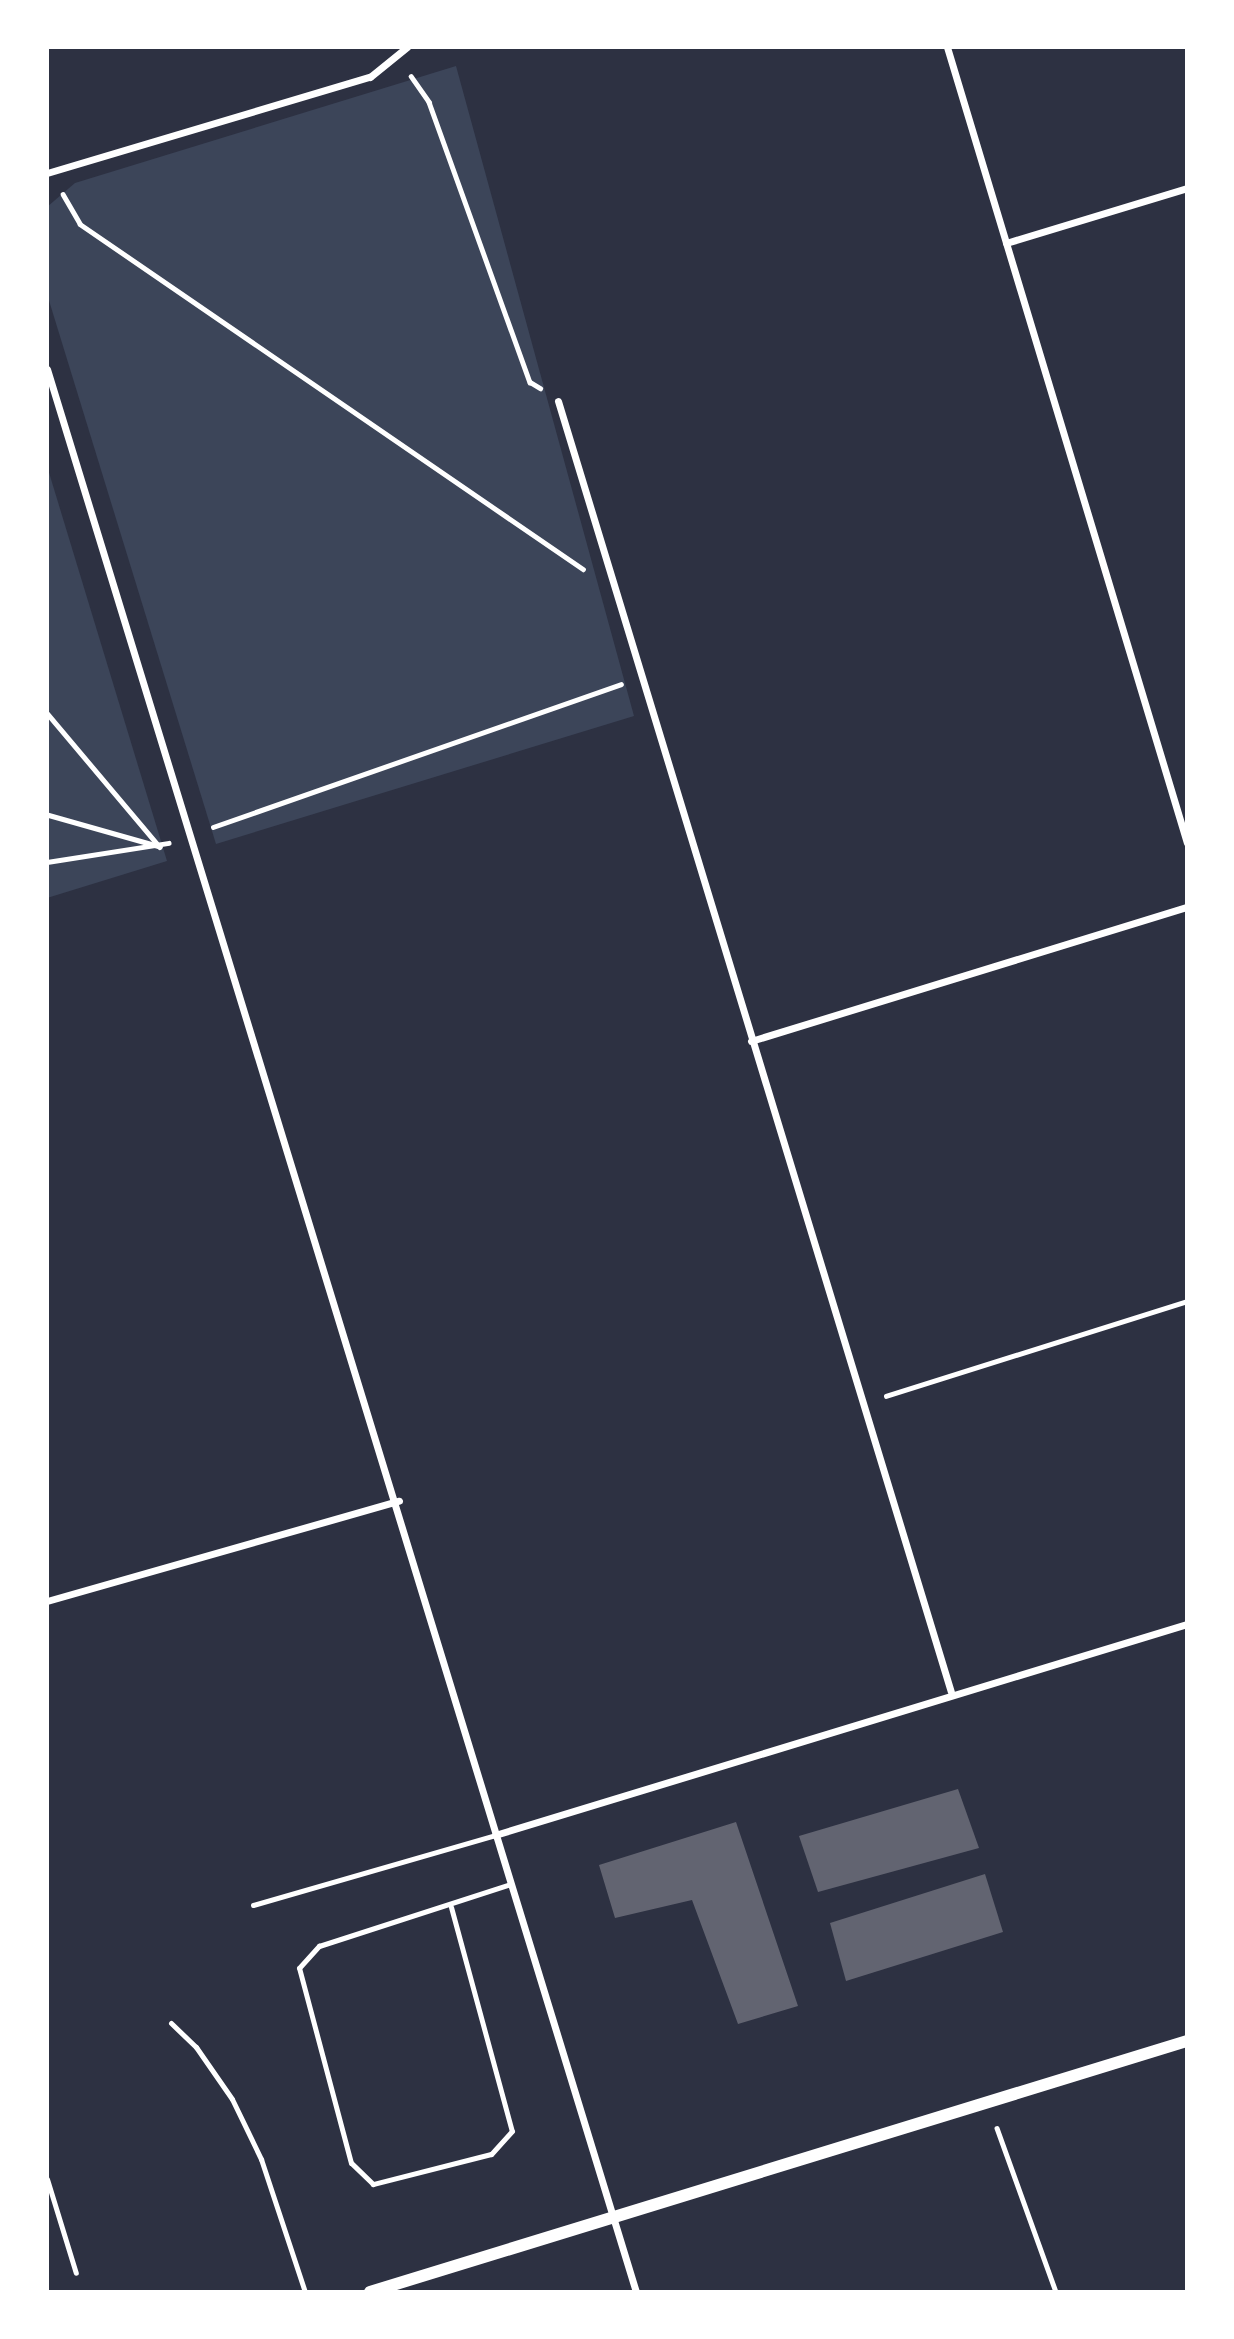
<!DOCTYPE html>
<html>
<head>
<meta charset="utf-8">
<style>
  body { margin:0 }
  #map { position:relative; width:1234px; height:2339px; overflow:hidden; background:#2d3142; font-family:"Asap Condensed",sans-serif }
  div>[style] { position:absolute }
  .green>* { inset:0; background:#3c4559 }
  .building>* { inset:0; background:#626471 }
  .path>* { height:4.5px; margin:-2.25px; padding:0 2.25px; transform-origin:2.25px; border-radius:2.25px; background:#fff }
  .service>* { height:5px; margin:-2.5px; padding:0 2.5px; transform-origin:2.5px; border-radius:2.5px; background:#fff }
  .minor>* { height:7px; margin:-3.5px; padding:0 3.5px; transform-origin:3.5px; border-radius:3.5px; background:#fff }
  .tertiary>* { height:12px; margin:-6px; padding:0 6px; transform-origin:6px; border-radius:6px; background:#fff }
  span { translate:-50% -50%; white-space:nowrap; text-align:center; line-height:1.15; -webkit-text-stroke:5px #fff; paint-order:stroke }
  .frame { position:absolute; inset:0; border:49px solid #fff; pointer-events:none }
</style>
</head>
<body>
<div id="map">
  <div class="green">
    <div style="clip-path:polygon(456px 66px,634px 716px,216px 844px,47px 294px,47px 207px,75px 183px)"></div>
    <div style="clip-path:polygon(47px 466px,167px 861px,47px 898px)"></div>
  </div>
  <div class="building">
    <div style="clip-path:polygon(958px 1789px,979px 1848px,818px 1892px,799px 1836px)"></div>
    <div style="clip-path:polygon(736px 1822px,798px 2006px,738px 2024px,692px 1900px,615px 1918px,599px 1865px)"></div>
    <div style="clip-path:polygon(985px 1874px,1003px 1932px,846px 1981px,830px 1923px)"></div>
  </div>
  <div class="path">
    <div style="left:411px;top:76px;width:32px;rotate:55deg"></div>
    <div style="left:429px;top:102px;width:298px;rotate:70.2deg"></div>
    <div style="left:530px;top:382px;width:12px;rotate:31deg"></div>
    <div style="left:63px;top:194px;width:34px;rotate:60deg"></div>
    <div style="left:80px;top:224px;width:610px;rotate:34.45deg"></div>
    <div style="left:47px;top:713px;width:175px;rotate:49.9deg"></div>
    <div style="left:160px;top:847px;width:117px;rotate:-164.2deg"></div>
    <div style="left:213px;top:827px;width:432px;rotate:-19.3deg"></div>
    <div style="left:47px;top:862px;width:123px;rotate:-8.9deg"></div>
    <div style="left:886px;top:1396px;width:316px;rotate:-17.5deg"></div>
    <div style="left:997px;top:2128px;width:174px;rotate:70.2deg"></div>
  </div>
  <div class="service">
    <div style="left:253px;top:1905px;width:252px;rotate:-16.1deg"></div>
    <div style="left:451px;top:1907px;width:232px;rotate:74.8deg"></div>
    <div style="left:512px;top:2131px;width:31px;rotate:132deg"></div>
    <div style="left:491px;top:2154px;width:122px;rotate:165.7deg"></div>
    <div style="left:373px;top:2184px;width:30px;rotate:-136deg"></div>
    <div style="left:351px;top:2163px;width:202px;rotate:-104.9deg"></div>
    <div style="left:299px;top:1968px;width:30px;rotate:-48deg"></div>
    <div style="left:319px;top:1946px;width:202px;rotate:-17.9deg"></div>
    <div style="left:171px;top:2023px;width:35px;rotate:44deg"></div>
    <div style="left:196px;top:2047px;width:63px;rotate:55.3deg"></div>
    <div style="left:232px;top:2099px;width:67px;rotate:64.2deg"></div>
    <div style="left:261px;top:2159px;width:140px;rotate:71.7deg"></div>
    <div style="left:47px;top:2179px;width:98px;rotate:72.9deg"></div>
  </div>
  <div class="minor">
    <div style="left:947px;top:47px;width:831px;rotate:73.22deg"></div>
    <div style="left:47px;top:173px;width:337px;rotate:-16.6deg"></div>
    <div style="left:370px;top:77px;width:48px;rotate:-39deg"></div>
    <div style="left:1006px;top:243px;width:189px;rotate:-16.9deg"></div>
    <div style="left:47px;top:369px;width:2011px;rotate:72.97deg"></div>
    <div style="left:558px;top:401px;width:1349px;rotate:73.07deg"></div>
    <div style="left:751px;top:1041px;width:456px;rotate:-17.1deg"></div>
    <div style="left:47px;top:1601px;width:366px;rotate:-15.9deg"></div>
    <div style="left:495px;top:1835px;width:723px;rotate:-16.96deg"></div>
  </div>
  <div class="tertiary">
    <div style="left:370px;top:2292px;width:855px;rotate:-17.08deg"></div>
  </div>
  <div class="frame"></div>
</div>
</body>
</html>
